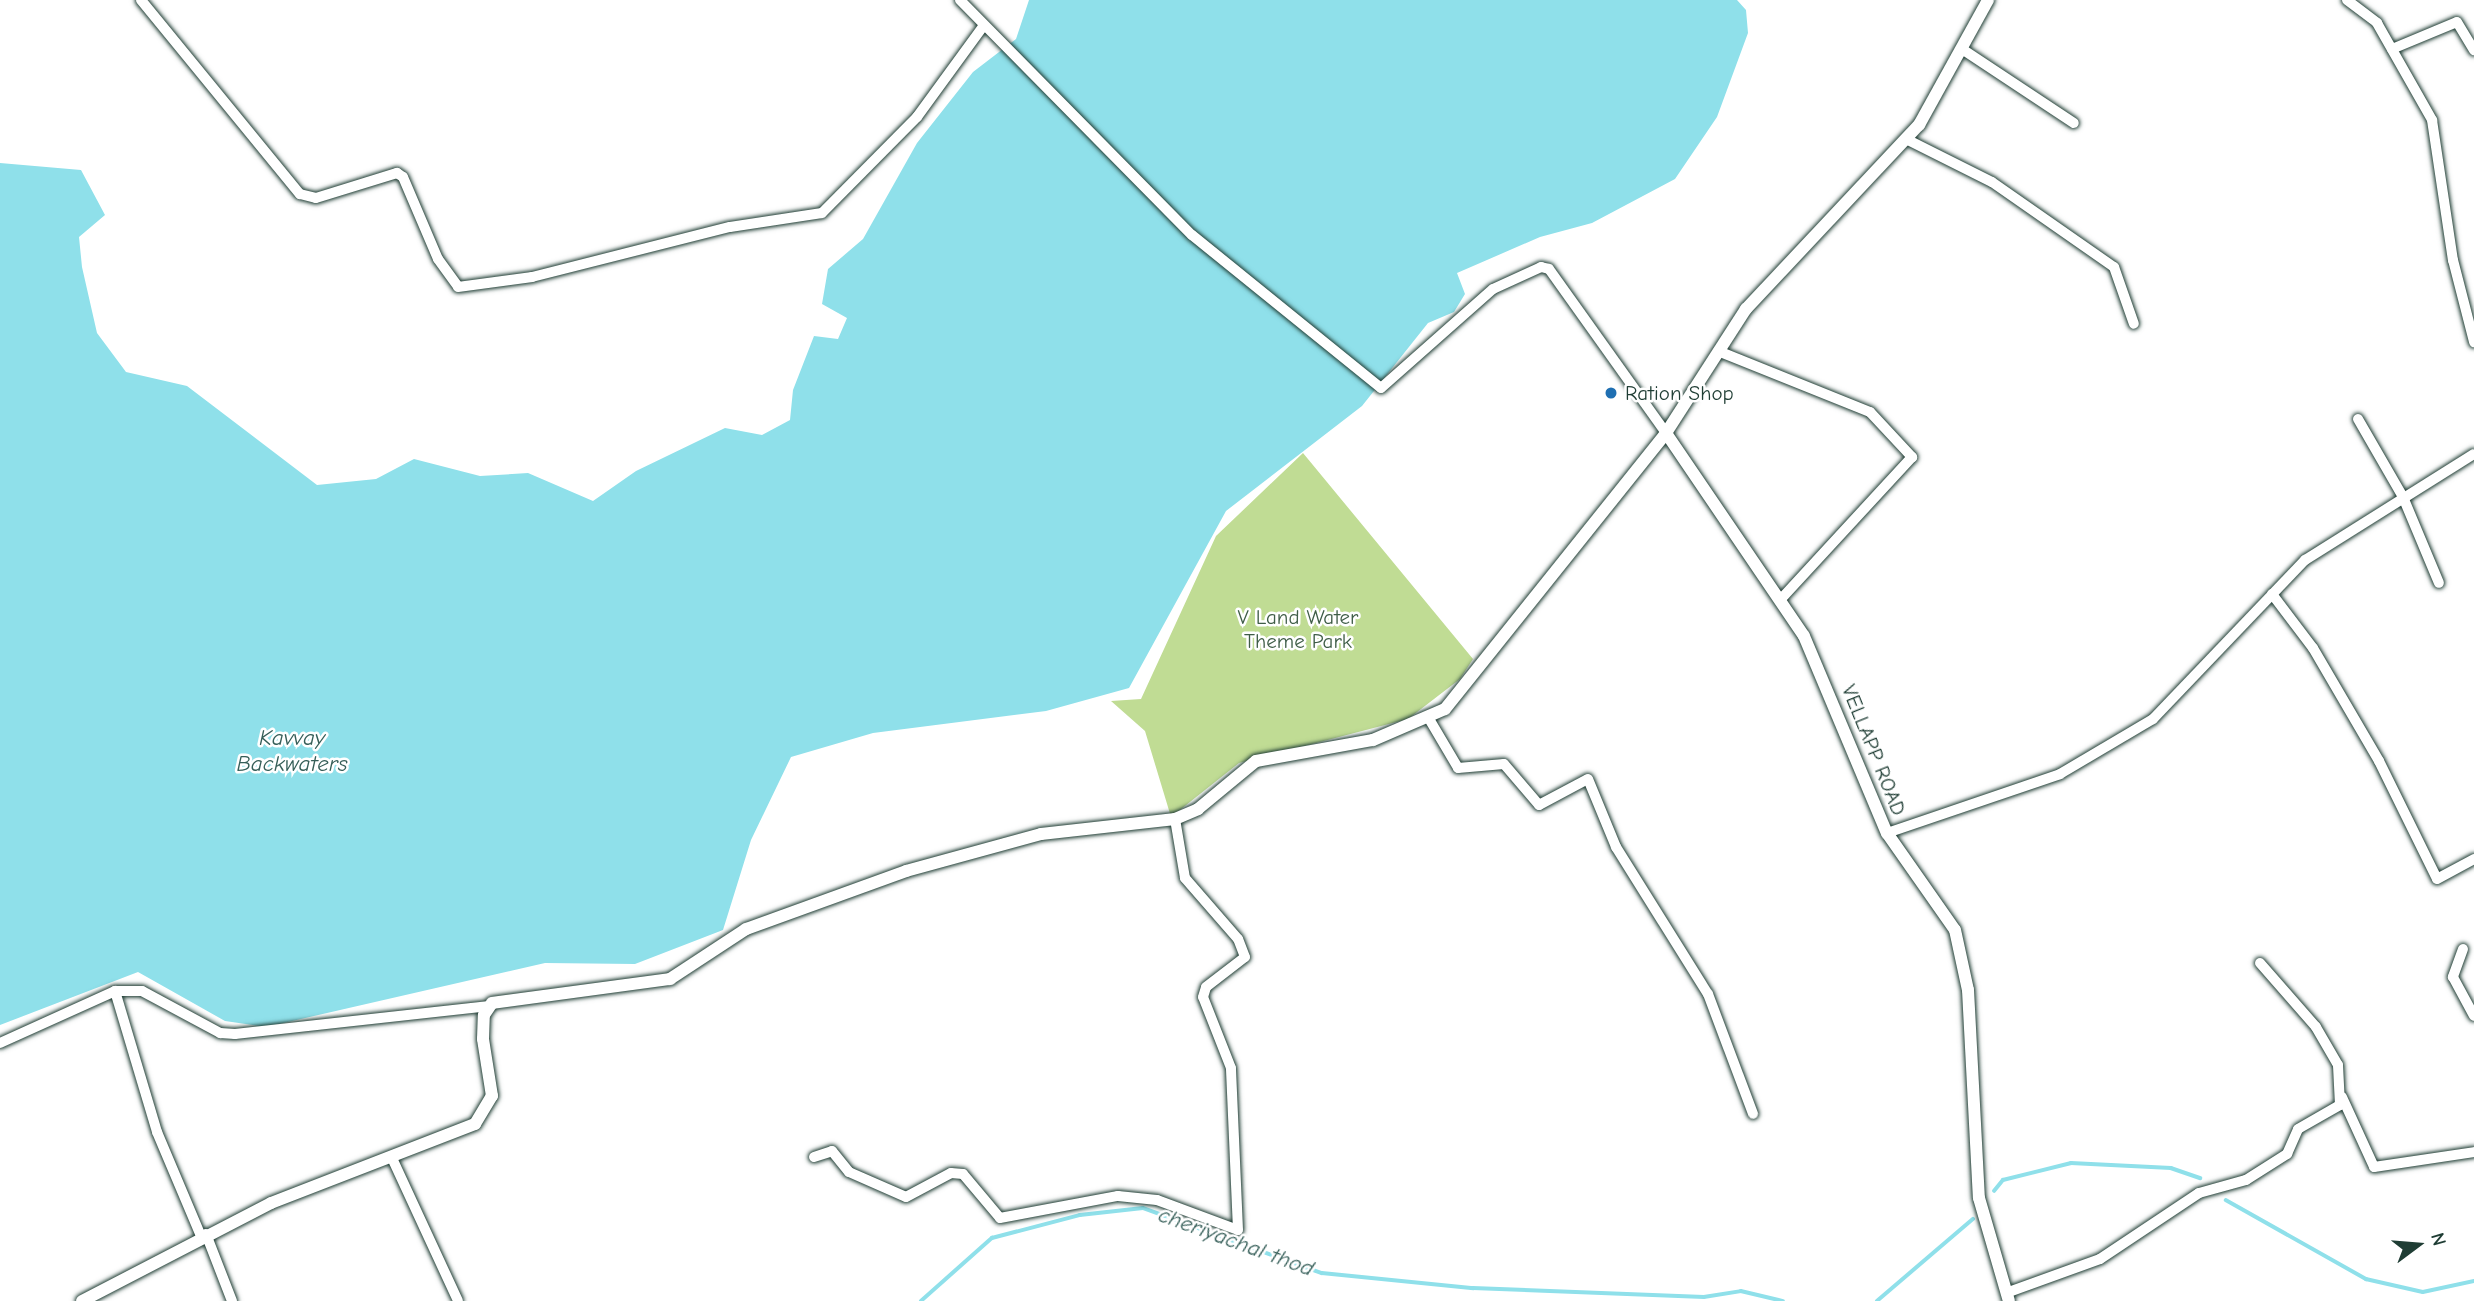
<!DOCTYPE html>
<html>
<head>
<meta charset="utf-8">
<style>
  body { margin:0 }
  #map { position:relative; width:2474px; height:1301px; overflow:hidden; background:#fff; font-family:"Comic Neue",sans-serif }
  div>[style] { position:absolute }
  .green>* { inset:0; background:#c0dc94 }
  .water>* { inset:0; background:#8fe0ea }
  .stream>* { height:3.5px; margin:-1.75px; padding:0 1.75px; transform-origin:1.75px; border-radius:1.75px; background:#8fe0ea }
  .roads { filter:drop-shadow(0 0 2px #1f3d34) drop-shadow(0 0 2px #1f3d34) }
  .minor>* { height:10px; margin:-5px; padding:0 5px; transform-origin:5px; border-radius:5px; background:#fff }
  .major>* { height:12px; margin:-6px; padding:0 6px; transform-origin:6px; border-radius:6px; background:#fff }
  .dots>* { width:19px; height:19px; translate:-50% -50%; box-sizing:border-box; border:4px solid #fff; border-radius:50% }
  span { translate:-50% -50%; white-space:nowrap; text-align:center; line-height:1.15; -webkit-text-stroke:5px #fff; paint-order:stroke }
  .poi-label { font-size:21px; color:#1f3d34 }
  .left { translate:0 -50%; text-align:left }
  .park-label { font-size:21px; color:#3f5d47 }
  .street-label { font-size:21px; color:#1f3d34 }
  .water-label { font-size:23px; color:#355e58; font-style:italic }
  .north { position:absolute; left:2383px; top:1210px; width:70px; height:70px; -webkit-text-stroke:5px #fff; paint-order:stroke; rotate:74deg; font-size:19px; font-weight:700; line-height:28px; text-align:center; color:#1f3d34 }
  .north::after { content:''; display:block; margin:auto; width:24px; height:32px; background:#1f3d34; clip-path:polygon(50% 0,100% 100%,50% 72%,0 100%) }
</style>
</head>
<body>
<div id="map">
  <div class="green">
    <div style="clip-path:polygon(1303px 453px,1473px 659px,1460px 679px,1408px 719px,1239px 763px,1171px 817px,1145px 731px,1111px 701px,1141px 699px,1216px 536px)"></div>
  </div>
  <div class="water">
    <div style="clip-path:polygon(1029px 0,1737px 0,1746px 10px,1748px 33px,1717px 117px,1675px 179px,1592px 223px,1540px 237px,1457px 273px,1465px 294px,1454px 312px,1428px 323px,1362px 406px,1226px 511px,1129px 688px,1046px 711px,873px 733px,791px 757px,751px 840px,723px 930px,635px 964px,545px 963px,266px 1027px,225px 1021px,138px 972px,0 1025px,0 163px,81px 170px,105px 215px,79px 237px,82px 267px,97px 333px,126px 372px,187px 386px,317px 485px,376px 479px,414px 459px,480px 476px,528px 473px,593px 501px,636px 471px,725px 428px,762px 435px,790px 420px,793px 390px,814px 336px,838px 339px,847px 318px,822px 304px,828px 269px,863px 239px,917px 143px,973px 72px,1016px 39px)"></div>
  </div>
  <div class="stream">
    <div style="left:1994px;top:1191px;width:14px;rotate:-51deg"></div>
    <div style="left:2003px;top:1180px;width:70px;rotate:-14deg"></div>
    <div style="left:2071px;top:1163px;width:100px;rotate:2.9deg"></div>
    <div style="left:2171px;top:1168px;width:31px;rotate:19deg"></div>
    <div style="left:2226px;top:1200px;width:161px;rotate:29.4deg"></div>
    <div style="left:2366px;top:1279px;width:58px;rotate:12.8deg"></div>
    <div style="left:2423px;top:1292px;width:52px;rotate:-12.2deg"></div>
    <div style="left:921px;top:1301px;width:95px;rotate:-41.6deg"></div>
    <div style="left:992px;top:1238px;width:91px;rotate:-14.6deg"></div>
    <div style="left:1080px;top:1215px;width:63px;rotate:-6.3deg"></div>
    <div style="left:1143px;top:1208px;width:190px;rotate:20deg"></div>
    <div style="left:1322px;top:1273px;width:152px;rotate:5.7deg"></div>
    <div style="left:1473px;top:1288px;width:231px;rotate:2.2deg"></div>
    <div style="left:1704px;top:1297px;width:37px;rotate:-9deg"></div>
    <div style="left:1741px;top:1291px;width:43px;rotate:13.4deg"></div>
    <div style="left:1877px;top:1301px;width:126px;rotate:-40.5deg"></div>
  </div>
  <div class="roads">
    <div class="minor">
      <div style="left:141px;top:0;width:251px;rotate:50.7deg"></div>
      <div style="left:300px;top:194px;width:16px;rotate:14deg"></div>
      <div style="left:316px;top:198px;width:85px;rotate:-17.2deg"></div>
      <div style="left:397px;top:173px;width:7px;rotate:34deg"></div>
      <div style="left:403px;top:177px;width:89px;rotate:66.9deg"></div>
      <div style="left:438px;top:259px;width:34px;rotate:54deg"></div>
      <div style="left:458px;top:287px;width:75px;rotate:-7.7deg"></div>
      <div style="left:532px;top:277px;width:204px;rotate:-14.2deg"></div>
      <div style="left:730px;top:227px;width:93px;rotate:-8.7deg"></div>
      <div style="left:822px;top:213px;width:135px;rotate:-45.3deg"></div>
      <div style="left:917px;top:117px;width:110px;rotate:-53.9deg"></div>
      <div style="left:960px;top:0;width:330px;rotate:45.4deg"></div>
      <div style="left:1192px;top:235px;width:243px;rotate:39deg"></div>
      <div style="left:1381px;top:388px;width:149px;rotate:-41.5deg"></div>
      <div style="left:1493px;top:289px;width:53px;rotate:-24.6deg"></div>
      <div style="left:1541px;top:267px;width:8px;rotate:14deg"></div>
      <div style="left:1549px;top:269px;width:201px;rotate:54.5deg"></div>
      <div style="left:2347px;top:0;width:38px;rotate:37deg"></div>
      <div style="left:2377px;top:23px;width:112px;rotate:60.4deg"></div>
      <div style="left:2432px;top:120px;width:142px;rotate:81.5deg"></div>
      <div style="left:2453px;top:260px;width:85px;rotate:75.6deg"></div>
      <div style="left:1962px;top:49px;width:134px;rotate:33.5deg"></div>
      <div style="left:2392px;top:49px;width:70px;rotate:-22.6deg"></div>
      <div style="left:2457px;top:22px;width:33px;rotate:59deg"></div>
      <div style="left:1906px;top:139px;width:96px;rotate:26.6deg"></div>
      <div style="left:1992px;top:182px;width:149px;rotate:34.9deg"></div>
      <div style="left:2114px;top:267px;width:60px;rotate:70.7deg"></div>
      <div style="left:1718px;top:351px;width:164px;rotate:21.9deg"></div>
      <div style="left:1870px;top:412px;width:62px;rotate:47deg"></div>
      <div style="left:1912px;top:457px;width:195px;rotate:132.7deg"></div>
      <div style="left:2358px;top:419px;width:90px;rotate:60deg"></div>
      <div style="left:2403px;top:497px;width:93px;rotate:67.3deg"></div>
      <div style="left:2272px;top:594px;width:68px;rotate:52.8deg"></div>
      <div style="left:2313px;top:648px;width:131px;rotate:59.7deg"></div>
      <div style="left:2379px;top:761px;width:131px;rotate:63.8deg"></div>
      <div style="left:2437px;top:879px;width:42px;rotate:-28.4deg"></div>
      <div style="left:1428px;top:717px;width:59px;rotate:59.5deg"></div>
      <div style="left:1458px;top:768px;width:46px;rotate:-5deg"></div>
      <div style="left:1504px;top:764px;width:54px;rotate:49.5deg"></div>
      <div style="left:1539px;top:805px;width:55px;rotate:-28deg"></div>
      <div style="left:1588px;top:779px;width:74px;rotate:67.6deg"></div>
      <div style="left:1616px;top:847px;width:173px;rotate:58deg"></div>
      <div style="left:1708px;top:994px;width:128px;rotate:69.4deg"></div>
      <div style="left:1887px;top:833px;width:183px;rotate:-18.8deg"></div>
      <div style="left:2060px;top:774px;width:108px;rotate:-30.6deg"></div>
      <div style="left:2153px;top:719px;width:220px;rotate:-46.3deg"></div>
      <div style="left:2305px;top:560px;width:199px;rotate:-32.1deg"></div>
      <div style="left:2463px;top:949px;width:30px;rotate:110deg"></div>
      <div style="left:2453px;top:977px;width:44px;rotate:61.7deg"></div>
      <div style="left:115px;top:991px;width:27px"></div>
      <div style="left:142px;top:991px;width:89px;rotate:28.3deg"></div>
      <div style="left:220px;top:1033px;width:15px;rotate:4deg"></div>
      <div style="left:235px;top:1034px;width:256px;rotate:-6.3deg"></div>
      <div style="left:0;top:1043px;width:126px;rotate:-24.3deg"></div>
      <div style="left:115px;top:991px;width:147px;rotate:73.4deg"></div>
      <div style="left:157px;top:1132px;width:113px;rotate:67.1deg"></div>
      <div style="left:2342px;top:1097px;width:77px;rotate:65.4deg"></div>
      <div style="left:2374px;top:1167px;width:101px;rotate:-8.5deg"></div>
      <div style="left:814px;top:1157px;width:19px;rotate:-18deg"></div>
      <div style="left:832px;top:1151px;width:27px;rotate:51deg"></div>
      <div style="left:849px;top:1172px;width:62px;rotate:23.7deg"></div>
      <div style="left:906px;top:1197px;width:51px;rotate:-28.1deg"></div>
      <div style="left:951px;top:1173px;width:12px;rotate:5deg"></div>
      <div style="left:963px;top:1174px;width:57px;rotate:49.9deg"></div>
      <div style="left:1000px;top:1218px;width:120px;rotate:-10.6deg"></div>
      <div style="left:1118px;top:1196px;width:39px;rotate:6deg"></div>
      <div style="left:1157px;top:1200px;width:86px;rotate:20.3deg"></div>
      <div style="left:1238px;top:1230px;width:162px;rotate:-92.5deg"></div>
      <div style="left:1231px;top:1068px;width:76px;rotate:-111.5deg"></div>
      <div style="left:1203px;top:997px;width:10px;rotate:-73deg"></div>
      <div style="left:1206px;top:987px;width:49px;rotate:-37.6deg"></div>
      <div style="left:1245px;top:957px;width:19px;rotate:-111deg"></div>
      <div style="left:1238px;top:939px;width:81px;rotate:-131deg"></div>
      <div style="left:1185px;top:878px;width:60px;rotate:-99.6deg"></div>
      <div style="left:392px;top:1158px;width:157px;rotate:65.2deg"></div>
      <div style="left:206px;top:1234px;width:72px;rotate:68.8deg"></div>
      <div style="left:2006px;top:1293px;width:100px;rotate:-19.9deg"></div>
      <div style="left:2100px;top:1259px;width:119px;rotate:-33.7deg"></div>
      <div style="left:2199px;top:1193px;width:49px;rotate:-15.5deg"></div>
      <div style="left:2246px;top:1180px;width:49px;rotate:-32.4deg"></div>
      <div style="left:2287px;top:1154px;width:27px;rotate:-66deg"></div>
      <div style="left:2298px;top:1129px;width:48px;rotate:-29.7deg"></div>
      <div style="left:2340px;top:1105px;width:40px;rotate:-92.9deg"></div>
      <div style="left:2338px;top:1065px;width:44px;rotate:-120.1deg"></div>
      <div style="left:2316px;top:1027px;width:85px;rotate:-131.2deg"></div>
    </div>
    <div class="major">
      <div style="left:1666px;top:433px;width:245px;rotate:55.8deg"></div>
      <div style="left:1804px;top:636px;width:214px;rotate:67.2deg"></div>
      <div style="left:1887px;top:833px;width:118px;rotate:55deg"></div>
      <div style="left:1955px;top:930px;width:61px;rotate:77.8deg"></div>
      <div style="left:1968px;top:990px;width:208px;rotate:87deg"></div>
      <div style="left:1979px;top:1198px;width:107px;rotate:73.8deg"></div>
      <div style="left:82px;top:1301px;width:213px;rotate:-27.4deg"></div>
      <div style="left:271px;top:1203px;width:219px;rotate:-21.2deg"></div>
      <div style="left:475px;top:1124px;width:33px;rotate:-59deg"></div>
      <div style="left:492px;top:1096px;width:58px;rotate:-99deg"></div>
      <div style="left:483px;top:1039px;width:24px;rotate:-88deg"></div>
      <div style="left:484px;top:1015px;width:14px;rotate:-56deg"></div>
      <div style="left:492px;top:1003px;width:180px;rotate:-7.7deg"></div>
      <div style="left:670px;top:979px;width:91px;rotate:-33.3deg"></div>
      <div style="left:746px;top:929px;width:170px;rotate:-19.9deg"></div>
      <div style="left:906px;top:871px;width:140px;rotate:-15.3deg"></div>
      <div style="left:1041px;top:834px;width:135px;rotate:-6.4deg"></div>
      <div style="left:1175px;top:819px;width:25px;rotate:-23deg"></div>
      <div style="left:1198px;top:809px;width:75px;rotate:-39.6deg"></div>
      <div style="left:1256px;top:761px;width:119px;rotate:-10.2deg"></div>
      <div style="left:1373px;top:740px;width:78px;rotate:-23.3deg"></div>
      <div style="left:1445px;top:709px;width:354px;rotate:-51.3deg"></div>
      <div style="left:1666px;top:433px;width:148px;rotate:-57.2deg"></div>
      <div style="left:1746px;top:309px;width:253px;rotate:-46.8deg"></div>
      <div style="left:1919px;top:125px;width:143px;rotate:-61.1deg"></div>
    </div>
  </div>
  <div class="dots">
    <div style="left:1611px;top:393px;background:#1f6fb2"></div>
  </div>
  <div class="poi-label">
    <span class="left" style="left:1625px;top:393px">Ration Shop</span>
  </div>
  <div class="park-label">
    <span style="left:1298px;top:629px">V Land Water<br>Theme Park</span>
  </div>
  <div class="street-label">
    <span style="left:1874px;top:750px;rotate:68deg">VELLAPP ROAD</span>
  </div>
  <div class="water-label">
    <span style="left:292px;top:751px">Kavvay<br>Backwaters</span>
    <span style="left:1236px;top:1242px;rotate:20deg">cheriyachal thod</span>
  </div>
  <div class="north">N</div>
</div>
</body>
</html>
